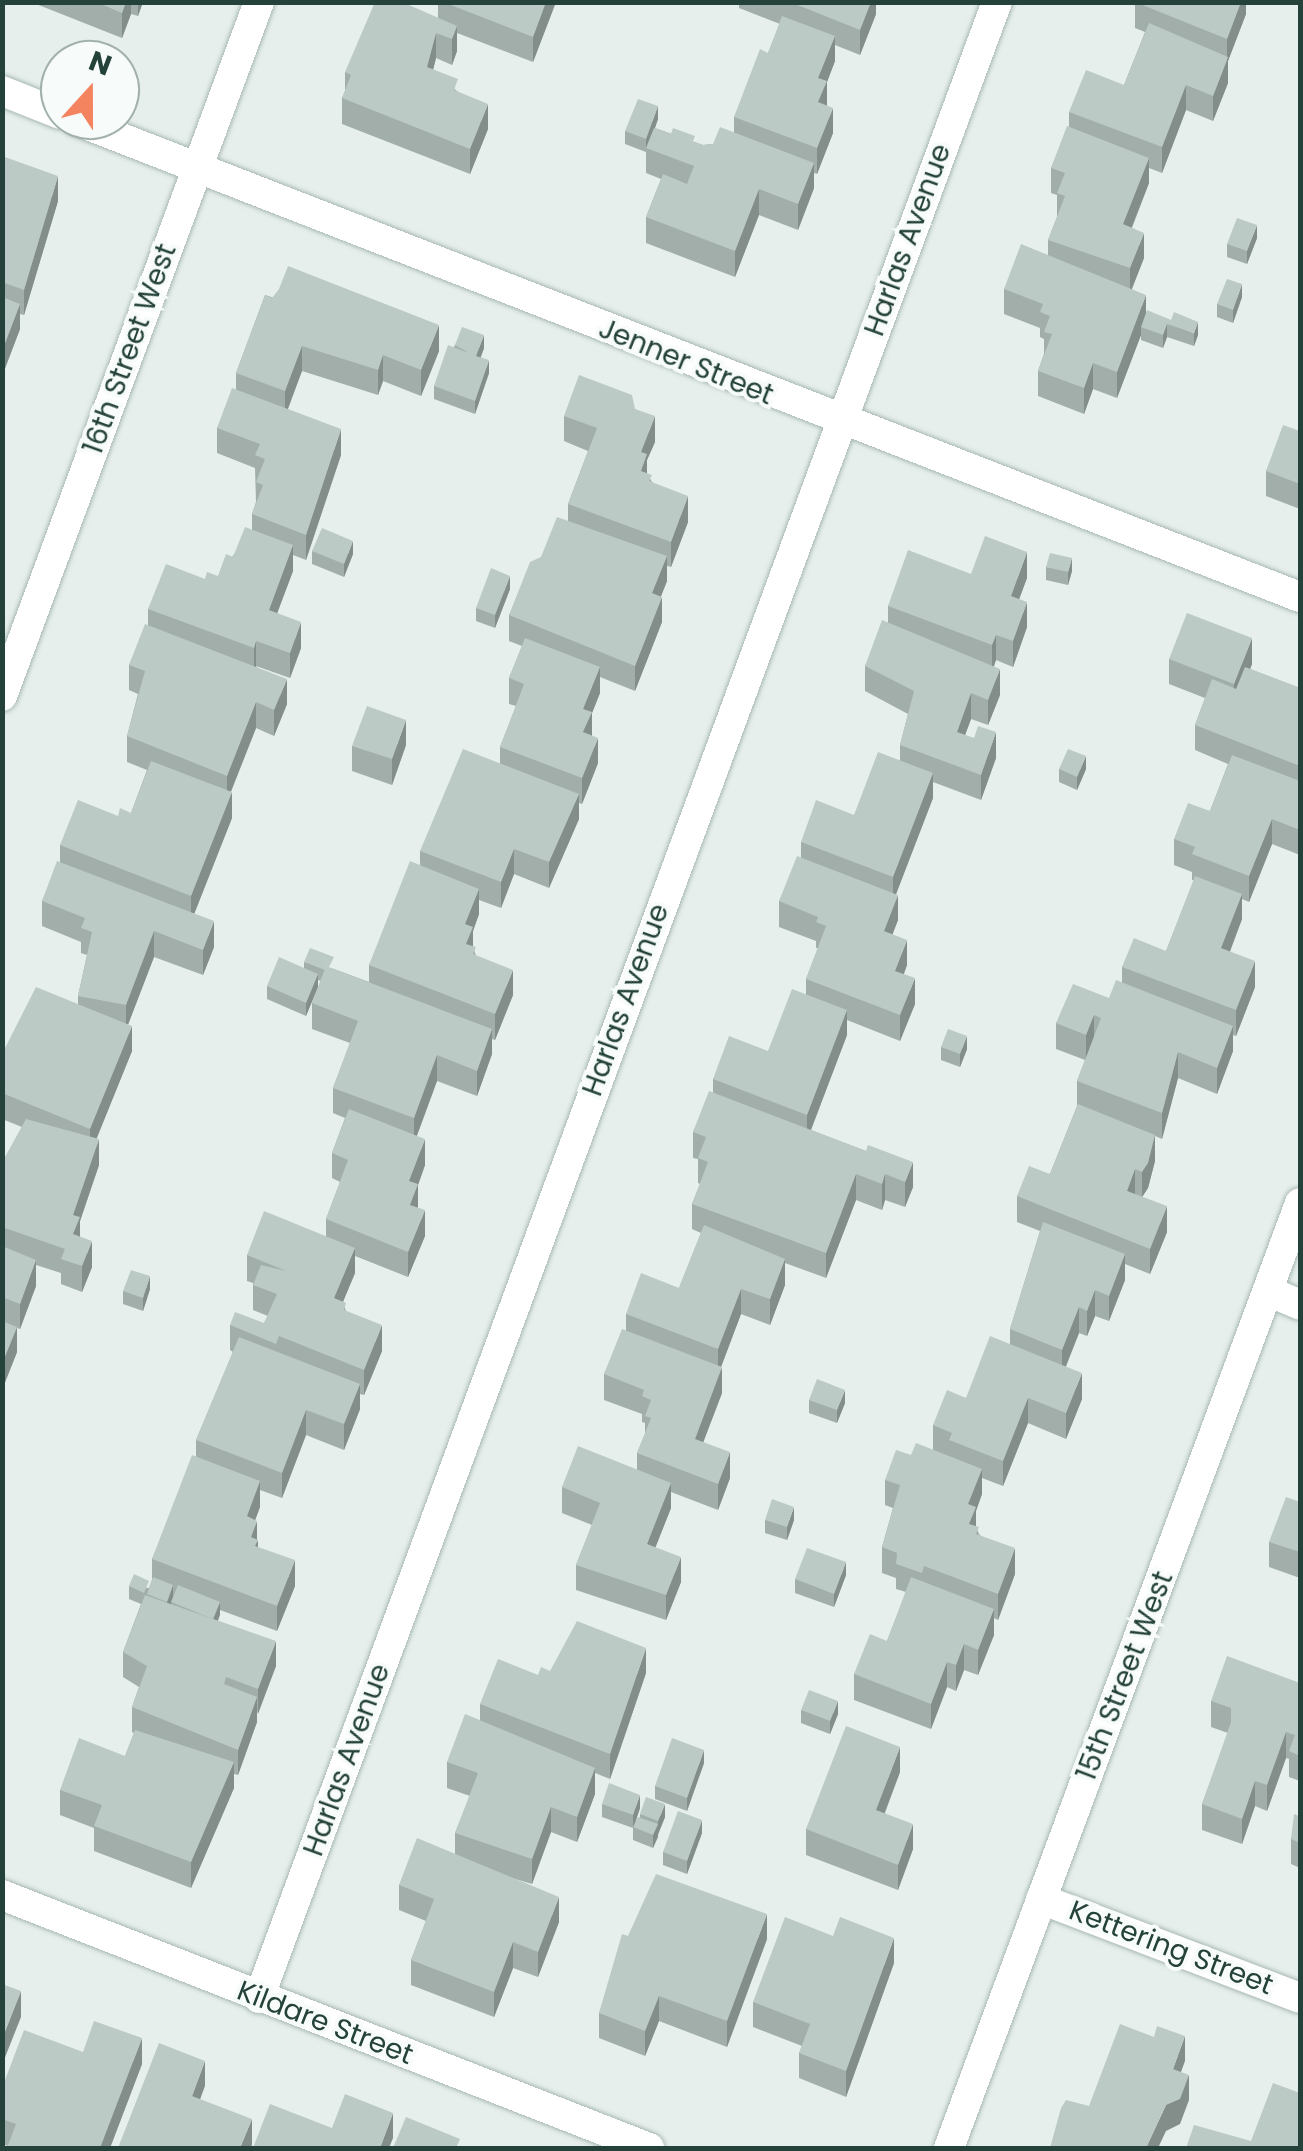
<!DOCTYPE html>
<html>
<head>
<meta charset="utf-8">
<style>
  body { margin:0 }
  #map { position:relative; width:1303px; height:2151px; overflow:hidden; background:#e6efeb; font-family:Poppins,sans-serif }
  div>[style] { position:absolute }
  .roads { filter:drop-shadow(0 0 2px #a8b8b2) drop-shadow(0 0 2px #a8b8b2) }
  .minor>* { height:30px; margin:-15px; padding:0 15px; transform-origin:15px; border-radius:15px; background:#fff }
  .wall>* { inset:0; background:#a1aea9 }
  .shaded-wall>* { inset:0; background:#838d89 }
  .building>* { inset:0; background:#bbcac4 }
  span { translate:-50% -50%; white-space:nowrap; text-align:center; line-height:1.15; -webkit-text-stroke:8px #f7fbf9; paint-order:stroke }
  .street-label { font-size:28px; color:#24423a }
  .frame { position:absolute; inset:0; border:5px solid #24423a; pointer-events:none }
  .north { position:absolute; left:40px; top:40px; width:100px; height:100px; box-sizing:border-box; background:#f7fbf9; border:2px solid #a3b1ad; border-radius:50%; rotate:21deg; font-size:28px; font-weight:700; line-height:40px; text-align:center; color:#24423a }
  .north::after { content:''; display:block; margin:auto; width:35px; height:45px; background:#f4845f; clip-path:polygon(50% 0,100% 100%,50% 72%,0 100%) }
</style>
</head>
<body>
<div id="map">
  <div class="roads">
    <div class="minor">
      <div style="left:2px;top:91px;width:62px;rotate:21.6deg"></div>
      <div style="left:75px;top:120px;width:1315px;rotate:21.28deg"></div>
      <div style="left:2px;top:696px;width:740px;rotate:-69.68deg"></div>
      <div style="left:1270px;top:1292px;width:33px;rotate:23deg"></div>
      <div style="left:2px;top:1895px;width:695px;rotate:21.36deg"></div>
      <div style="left:1041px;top:1899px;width:277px;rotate:20.9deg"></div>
      <div style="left:259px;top:1998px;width:2128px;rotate:-69.71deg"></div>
      <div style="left:949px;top:2148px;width:1008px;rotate:-69.62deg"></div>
    </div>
  </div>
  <div class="wall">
    <div style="clip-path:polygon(31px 2px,143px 2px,138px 16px,131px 14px,122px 38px)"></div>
    <div style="clip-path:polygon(438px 2px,556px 2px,533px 62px,457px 33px,457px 51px,452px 65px,436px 58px,433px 70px,458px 92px,488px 129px,470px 174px,342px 124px,342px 98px,345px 91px,345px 72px,438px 18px)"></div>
    <div style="clip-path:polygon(739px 2px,876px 2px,876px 14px,860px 55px,835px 45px,835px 61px,827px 82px,827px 105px,833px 133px,817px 174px,814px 173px,814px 188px,798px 230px,759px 215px,735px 277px,646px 243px,646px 217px,661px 179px,646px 173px,646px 152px,625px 144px,625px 131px,658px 119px,655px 128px,703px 145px,713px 144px,734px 132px,734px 117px,768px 53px,780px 24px,739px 8px)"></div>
    <div style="clip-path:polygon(1135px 2px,1246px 2px,1246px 14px,1228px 61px,1228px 83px,1213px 121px,1186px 110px,1162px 173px,1149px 168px,1149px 183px,1132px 228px,1144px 258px,1132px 289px,1146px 313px,1198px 335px,1194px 346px,1167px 337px,1163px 348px,1141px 340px,1141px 335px,1117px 398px,1093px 389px,1084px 414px,1038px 396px,1038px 371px,1044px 354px,1044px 339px,1040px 337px,1040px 328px,1004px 314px,1004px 289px,1048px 255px,1048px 240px,1057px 217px,1057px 195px,1051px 193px,1051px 168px,1069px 126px,1069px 112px,1124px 85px,1145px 32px,1135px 28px)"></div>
    <div style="clip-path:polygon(2px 156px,58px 201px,24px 315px,20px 314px,20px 329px,4px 371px)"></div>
    <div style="clip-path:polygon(1257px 238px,1247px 264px,1227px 257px,1227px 244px)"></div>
    <div style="clip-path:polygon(265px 295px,439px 351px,421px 396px,383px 381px,378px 395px,302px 371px,287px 409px,341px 455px,306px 560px,293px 555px,293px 571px,277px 613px,301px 648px,290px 678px,256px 666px,287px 704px,274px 736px,256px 728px,231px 792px,232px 818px,194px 914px,214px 947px,203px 975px,154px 957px,128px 1024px,132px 1051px,96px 1139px,99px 1165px,80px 1221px,80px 1237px,92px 1267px,82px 1292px,61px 1284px,61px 1273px,36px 1265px,36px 1286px,20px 1329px,17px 1328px,17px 1352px,2px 1390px,2px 1163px,22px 1127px,2px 1119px,2px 1047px,5px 1048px,78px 1004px,78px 996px,87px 955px,81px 953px,81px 942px,42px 926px,42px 901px,60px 862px,60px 845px,118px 816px,131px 813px,147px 770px,127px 762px,127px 736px,138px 694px,129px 690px,129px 665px,148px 625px,148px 609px,205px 579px,218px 576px,252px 530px,252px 514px,256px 502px,255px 468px,217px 453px,217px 428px,236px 390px,236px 373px)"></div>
    <div style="clip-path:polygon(1242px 297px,1233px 323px,1217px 317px,1217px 304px)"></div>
    <div style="clip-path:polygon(455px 345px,484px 348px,481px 357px,489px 373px,475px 414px,434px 399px,434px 386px)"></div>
    <div style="clip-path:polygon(635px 409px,655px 442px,647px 460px,647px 473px,652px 482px,688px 522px,671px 567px,667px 566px,667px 581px,661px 596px,662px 622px,635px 691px,600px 677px,600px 693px,592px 713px,592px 735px,598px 763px,582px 804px,579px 803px,579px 819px,549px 888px,514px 874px,501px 908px,479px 900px,479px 914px,473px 931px,473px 946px,476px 956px,513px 995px,495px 1040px,492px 1039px,492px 1054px,477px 1096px,437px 1081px,417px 1136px,425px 1165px,418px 1185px,418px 1208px,425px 1236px,408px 1277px,355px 1256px,355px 1273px,343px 1302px,346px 1311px,382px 1351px,364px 1395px,360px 1394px,360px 1409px,344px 1450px,306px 1435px,282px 1498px,260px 1490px,260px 1507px,255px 1520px,258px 1547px,295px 1586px,277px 1631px,220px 1610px,218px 1621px,276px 1666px,257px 1714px,257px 1722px,238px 1775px,234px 1774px,234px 1788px,191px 1888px,94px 1851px,94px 1828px,60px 1815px,60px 1790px,125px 1756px,134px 1733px,132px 1732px,132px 1707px,139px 1687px,123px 1677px,123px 1652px,141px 1604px,129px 1599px,129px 1586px,149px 1588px,152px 1580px,152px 1559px,196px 1457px,196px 1440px,233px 1352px,230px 1350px,230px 1325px,264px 1323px,268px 1316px,253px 1310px,253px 1283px,247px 1281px,247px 1255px,326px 1236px,326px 1219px,340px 1182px,332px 1178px,332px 1153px,345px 1118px,333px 1113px,333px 1088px,350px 1043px,312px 1029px,312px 1003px,321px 981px,318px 980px,318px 987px,306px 1016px,267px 999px,267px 986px,304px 968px,304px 962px,334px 969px,369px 982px,369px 965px,420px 865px,420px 851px,500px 763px,500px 747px,516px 706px,509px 704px,509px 678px,522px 646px,509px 641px,509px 615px,541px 557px,568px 521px,568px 504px,588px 451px,564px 441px,564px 416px)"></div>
    <div style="clip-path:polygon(1300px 431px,1300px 509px,1266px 496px,1266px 471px)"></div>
    <div style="clip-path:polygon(312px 551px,353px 554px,344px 577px,312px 564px)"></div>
    <div style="clip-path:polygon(1046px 567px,1072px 571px,1068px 585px,1046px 580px)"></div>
    <div style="clip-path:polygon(971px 574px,1027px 578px,1019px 599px,1027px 627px,1013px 667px,996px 660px,994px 667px,1000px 695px,988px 725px,971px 719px,965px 735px,996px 758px,981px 800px,933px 782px,933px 798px,896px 894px,898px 920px,892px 934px,907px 965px,904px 974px,915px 1004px,900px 1041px,847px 1020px,847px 1035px,811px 1130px,866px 1151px,913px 1187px,905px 1207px,885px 1200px,882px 1210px,856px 1200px,826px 1278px,785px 1263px,785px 1285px,770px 1325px,741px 1314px,721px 1367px,722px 1393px,703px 1442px,730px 1478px,718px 1510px,671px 1492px,671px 1508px,655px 1547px,681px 1582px,666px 1620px,576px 1590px,576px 1565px,592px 1525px,562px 1513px,562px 1487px,637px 1470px,637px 1453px,645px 1434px,645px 1423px,642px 1422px,642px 1414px,604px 1400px,604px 1374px,626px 1330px,626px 1314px,679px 1288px,701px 1233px,692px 1229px,692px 1204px,700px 1184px,698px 1183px,698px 1159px,693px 1158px,693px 1132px,713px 1092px,713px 1079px,768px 1051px,806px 994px,806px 979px,818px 948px,816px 948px,816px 941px,779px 927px,779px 901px,801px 857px,801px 842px,854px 815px,900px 760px,900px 745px,908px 714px,865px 691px,865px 666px,888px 622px,888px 606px)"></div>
    <div style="clip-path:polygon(510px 589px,495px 628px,476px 621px,476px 608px)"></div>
    <div style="clip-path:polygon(1169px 659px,1252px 664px,1250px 669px,1300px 688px,1300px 855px,1272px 844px,1249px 902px,1242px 899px,1242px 919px,1230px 952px,1255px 987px,1236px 1036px,1233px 1035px,1233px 1051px,1217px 1094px,1178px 1078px,1162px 1139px,1155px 1136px,1155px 1161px,1148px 1188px,1142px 1197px,1167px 1232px,1150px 1274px,1125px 1264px,1125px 1280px,1109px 1321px,1095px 1316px,1087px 1336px,1079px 1333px,1066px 1367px,1082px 1399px,1066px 1439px,1028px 1423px,1003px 1486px,982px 1478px,982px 1494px,976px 1511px,976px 1526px,979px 1534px,1015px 1574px,998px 1620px,994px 1618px,994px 1635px,978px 1675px,964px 1670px,956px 1691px,947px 1687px,931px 1729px,854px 1700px,854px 1674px,887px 1641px,906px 1592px,896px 1589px,896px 1578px,882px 1573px,882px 1547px,893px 1508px,885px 1505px,885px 1480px,933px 1450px,933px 1425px,966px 1398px,1010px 1345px,1010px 1329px,1040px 1231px,1017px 1222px,1017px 1196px,1050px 1174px,1077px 1106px,1077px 1081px,1085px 1060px,1056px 1049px,1056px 1023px,1109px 998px,1122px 982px,1122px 967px,1166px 951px,1194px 880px,1192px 880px,1192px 872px,1174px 865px,1174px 839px,1210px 811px,1228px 764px,1195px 750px,1195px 725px,1205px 698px,1169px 684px)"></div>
    <div style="clip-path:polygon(406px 745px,392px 785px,352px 771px,352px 746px)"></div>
    <div style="clip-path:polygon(1059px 769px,1086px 769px,1077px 790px,1059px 782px)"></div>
    <div style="clip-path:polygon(941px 1047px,967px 1049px,960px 1067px,941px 1060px)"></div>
    <div style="clip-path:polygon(150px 1289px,143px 1311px,123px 1304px,123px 1291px)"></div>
    <div style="clip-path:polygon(809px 1400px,845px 1403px,837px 1423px,809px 1413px)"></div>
    <div style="clip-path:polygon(1300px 1502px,1300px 1578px,1269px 1567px,1269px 1542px)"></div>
    <div style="clip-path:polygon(765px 1520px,794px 1520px,787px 1540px,765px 1533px)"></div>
    <div style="clip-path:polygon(846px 1575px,834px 1607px,795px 1593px,795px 1579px)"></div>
    <div style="clip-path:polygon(550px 1671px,646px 1673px,610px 1779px,595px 1773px,595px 1794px,577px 1842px,551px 1832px,532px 1884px,512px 1878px,559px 1922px,538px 1977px,513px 1968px,494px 2017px,411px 1985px,411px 1960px,426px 1921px,399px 1910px,399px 1885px,455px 1854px,455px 1833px,470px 1796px,447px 1788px,447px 1762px,480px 1721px,480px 1704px,538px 1675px)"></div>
    <div style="clip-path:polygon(1300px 1683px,1300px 1781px,1289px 1777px,1289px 1759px,1286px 1758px,1267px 1811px,1255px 1806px,1242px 1844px,1202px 1830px,1202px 1804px,1228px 1733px,1211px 1727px,1211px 1701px)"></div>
    <div style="clip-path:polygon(801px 1710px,838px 1714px,830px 1734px,801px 1723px)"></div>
    <div style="clip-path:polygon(704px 1763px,687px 1811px,655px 1799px,655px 1786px)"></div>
    <div style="clip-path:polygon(900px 1772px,885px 1813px,913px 1849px,898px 1890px,806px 1855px,806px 1829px)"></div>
    <div style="clip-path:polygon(602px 1804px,640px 1808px,636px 1821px,640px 1817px,640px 1814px,665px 1817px,653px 1848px,633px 1840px,633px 1828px,602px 1817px)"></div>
    <div style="clip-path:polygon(1300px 1812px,1300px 1868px,1291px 1864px,1291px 1839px)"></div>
    <div style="clip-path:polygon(702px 1833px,687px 1874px,663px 1865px,663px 1852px)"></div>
    <div style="clip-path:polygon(628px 1936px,767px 1939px,727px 2047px,659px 2021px,645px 2056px,599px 2038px,599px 2013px)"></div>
    <div style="clip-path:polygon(894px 1963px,846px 2097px,799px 2078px,799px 2053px,802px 2046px,753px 2027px,753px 2002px)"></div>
    <div style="clip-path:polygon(83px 2052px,142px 2064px,110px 2148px,7px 2148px,8px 2146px,2px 2144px,2px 2088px)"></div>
  </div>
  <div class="shaded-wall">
    <div style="clip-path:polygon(126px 2px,131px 2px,131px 14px,122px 38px,122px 13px)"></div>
    <div style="clip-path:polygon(138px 2px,143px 2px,138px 16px)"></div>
    <div style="clip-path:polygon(546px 2px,556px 2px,533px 62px,533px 37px)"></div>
    <div style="clip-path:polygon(871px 2px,876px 2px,876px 14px,860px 55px,860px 30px)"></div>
    <div style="clip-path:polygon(1241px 2px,1246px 2px,1246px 14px,1228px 61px,1228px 83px,1213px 121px,1213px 96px,1227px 60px,1227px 39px)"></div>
    <div style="clip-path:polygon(457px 26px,457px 51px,452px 65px,452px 39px)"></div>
    <div style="clip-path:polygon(436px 33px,436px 58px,427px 93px,427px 67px)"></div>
    <div style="clip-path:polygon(835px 36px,835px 61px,827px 82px,827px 106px,818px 128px,818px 78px)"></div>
    <div style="clip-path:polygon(1186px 85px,1186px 110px,1162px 173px,1162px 147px)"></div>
    <div style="clip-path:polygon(488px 104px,488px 129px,470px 174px,470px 149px)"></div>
    <div style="clip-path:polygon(658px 106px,658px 119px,648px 148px,646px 148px,646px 152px,646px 139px)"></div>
    <div style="clip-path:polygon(833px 108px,833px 133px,817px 174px,817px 148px)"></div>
    <div style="clip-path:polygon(1149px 158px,1149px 183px,1123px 249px,1123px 224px)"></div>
    <div style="clip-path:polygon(814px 163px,814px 188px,798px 230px,798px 204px)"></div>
    <div style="clip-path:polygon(58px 176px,58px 201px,24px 315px,24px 290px)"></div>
    <div style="clip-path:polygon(759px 189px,759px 215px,735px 277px,735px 251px)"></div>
    <div style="clip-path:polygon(1257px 225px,1257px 238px,1247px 264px,1247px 251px)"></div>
    <div style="clip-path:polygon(1144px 233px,1144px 258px,1130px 293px,1130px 268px)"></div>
    <div style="clip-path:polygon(1242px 284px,1242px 297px,1233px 323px,1233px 310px)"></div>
    <div style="clip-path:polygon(1146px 295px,1146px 321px,1141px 327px,1141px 335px,1117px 398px,1117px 372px)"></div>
    <div style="clip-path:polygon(20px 304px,20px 329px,4px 371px,4px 346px)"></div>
    <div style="clip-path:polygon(1198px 322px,1198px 335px,1194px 346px,1194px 333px)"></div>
    <div style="clip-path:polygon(1167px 324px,1167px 337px,1163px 348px,1163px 335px)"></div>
    <div style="clip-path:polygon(439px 325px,439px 351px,421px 396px,421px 370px)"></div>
    <div style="clip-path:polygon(484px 335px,484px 348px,476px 369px,476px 356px)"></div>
    <div style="clip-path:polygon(302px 346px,302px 371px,285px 417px,285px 391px)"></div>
    <div style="clip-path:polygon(383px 355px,383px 381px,378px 395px,378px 370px)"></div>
    <div style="clip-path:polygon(489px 360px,489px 373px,475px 414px,475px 401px)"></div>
    <div style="clip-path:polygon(1093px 363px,1093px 389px,1084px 414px,1084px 388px)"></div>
    <div style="clip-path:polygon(655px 416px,655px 442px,647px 460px,647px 480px,641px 496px,641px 452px)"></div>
    <div style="clip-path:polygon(341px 429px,341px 455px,306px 560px,306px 535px)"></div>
    <div style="clip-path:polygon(688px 496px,688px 522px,671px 567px,671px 542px)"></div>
    <div style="clip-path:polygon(353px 541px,353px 554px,344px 577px,344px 564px)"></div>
    <div style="clip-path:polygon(293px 545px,293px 571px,269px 635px,269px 610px)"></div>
    <div style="clip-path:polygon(1027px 552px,1027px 578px,1011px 621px,1011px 596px)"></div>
    <div style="clip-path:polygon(667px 556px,667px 581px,652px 619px,652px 593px)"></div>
    <div style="clip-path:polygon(1072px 558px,1072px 571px,1068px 585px,1068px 572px)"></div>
    <div style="clip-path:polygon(510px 576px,510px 589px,495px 628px,495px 615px)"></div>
    <div style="clip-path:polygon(662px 597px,662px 622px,635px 691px,635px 666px)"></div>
    <div style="clip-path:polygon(1027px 602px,1027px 627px,1013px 667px,1013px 641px)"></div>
    <div style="clip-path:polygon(301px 622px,301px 648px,290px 678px,290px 653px)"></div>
    <div style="clip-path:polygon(996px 635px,996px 660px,992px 670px,992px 645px)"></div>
    <div style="clip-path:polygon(1252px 638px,1252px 664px,1234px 710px,1234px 684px)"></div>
    <div style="clip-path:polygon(256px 641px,256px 666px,254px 674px,254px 648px)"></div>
    <div style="clip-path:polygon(600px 667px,600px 693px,592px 713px,592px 738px,583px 758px,583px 709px)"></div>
    <div style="clip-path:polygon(1000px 669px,1000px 695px,988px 725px,988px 700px)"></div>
    <div style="clip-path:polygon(287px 679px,287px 704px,274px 736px,274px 710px)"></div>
    <div style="clip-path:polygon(971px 693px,971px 719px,957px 757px,957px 732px)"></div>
    <div style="clip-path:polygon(256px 702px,256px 728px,227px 801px,227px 776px)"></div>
    <div style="clip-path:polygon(406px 720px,406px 745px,392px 785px,392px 759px)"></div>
    <div style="clip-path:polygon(996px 732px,996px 758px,981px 800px,981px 775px)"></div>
    <div style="clip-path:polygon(598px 738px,598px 763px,582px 804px,582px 778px)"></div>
    <div style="clip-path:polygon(1086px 756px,1086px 769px,1077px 790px,1077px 777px)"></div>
    <div style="clip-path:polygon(933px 773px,933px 798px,893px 902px,893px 877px)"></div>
    <div style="clip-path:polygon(232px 792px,232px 818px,191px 922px,191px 896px)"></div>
    <div style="clip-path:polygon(579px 794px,579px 819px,549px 888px,549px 862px)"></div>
    <div style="clip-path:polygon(1272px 819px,1272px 844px,1249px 902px,1249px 876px)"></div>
    <div style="clip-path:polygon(514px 849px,514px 874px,501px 908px,501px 882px)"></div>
    <div style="clip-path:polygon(479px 889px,479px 914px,473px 931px,473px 953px,466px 969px,465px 924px)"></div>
    <div style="clip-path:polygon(1242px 894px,1242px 919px,1221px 974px,1221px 948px)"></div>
    <div style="clip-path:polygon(898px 895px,898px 920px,884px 957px,884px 931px)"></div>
    <div style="clip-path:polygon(214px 921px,214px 947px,203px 975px,203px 950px)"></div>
    <div style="clip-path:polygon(154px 931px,154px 957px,126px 1030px,126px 1005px)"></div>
    <div style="clip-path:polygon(907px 940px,907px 965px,895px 996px,895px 971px)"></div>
    <div style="clip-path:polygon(1255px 961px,1255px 987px,1236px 1036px,1236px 1010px)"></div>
    <div style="clip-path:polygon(513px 970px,513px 995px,495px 1040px,495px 1014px)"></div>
    <div style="clip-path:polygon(318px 974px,318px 987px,306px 1016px,306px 1003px)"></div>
    <div style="clip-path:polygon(915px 978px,915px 1004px,900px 1041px,900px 1015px)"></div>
    <div style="clip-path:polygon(847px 1010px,847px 1035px,807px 1140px,807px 1115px)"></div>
    <div style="clip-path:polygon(1094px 1015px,1094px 1040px,1086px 1060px,1086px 1035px)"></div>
    <div style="clip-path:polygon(132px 1026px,132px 1051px,90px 1155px,90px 1129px)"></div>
    <div style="clip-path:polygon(1233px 1026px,1233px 1051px,1217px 1094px,1217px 1068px)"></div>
    <div style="clip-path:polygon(492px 1029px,492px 1054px,477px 1096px,477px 1071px)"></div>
    <div style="clip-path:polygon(967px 1036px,967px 1049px,960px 1067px,960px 1054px)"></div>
    <div style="clip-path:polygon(1178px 1052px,1178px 1078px,1162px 1139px,1162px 1113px)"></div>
    <div style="clip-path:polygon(437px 1055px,437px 1081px,414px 1143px,414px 1118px)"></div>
    <div style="clip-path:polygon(1155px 1135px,1155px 1161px,1148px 1188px,1142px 1197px,1142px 1172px)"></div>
    <div style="clip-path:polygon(99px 1139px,99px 1165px,80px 1221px,80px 1243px,73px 1260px,73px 1215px)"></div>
    <div style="clip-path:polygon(425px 1139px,425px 1165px,418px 1185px,418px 1209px,410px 1230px,409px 1181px)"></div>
    <div style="clip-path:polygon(913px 1162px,913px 1187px,905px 1207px,905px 1182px)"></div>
    <div style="clip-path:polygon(1135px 1169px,1135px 1195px,1127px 1191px)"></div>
    <div style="clip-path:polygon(856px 1174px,856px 1200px,826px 1278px,826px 1253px)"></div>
    <div style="clip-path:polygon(885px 1174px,885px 1200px,882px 1210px,882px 1184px)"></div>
    <div style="clip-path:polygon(1167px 1206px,1167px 1232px,1150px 1274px,1150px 1249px)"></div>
    <div style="clip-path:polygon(425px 1210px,425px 1236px,408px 1277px,408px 1252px)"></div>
    <div style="clip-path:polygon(92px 1241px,92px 1267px,82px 1292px,82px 1266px)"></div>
    <div style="clip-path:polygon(355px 1248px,355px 1273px,334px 1323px,334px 1298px)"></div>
    <div style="clip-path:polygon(1125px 1254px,1125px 1280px,1109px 1321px,1109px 1296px)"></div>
    <div style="clip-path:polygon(785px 1259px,785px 1285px,770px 1325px,770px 1299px)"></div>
    <div style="clip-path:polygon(36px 1260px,36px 1286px,20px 1329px,20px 1304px)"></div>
    <div style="clip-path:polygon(150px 1276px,150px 1289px,143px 1311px,143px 1298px)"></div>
    <div style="clip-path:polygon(741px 1289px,741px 1314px,718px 1375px,718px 1349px)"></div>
    <div style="clip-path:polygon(1095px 1290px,1095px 1316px,1087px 1336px,1087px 1311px)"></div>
    <div style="clip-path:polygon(1079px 1307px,1079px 1333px,1062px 1375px,1062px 1350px)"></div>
    <div style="clip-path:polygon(382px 1325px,382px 1351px,364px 1395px,364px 1370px)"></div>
    <div style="clip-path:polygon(17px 1327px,17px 1352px,2px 1390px,2px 1364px)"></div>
    <div style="clip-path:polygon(722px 1367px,722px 1393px,695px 1464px,695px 1439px)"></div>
    <div style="clip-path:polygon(1082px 1373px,1082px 1399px,1066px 1439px,1066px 1413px)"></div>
    <div style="clip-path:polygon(360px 1384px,360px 1409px,344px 1450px,344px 1424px)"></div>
    <div style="clip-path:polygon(845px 1390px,845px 1403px,837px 1423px,837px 1410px)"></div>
    <div style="clip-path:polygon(1028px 1398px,1028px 1423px,1003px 1486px,1003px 1461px)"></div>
    <div style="clip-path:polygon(4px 1400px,4px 1426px,2px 1430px,2px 1405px)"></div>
    <div style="clip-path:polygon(306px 1410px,306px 1435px,282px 1498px,282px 1473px)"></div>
    <div style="clip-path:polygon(730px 1452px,730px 1478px,718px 1510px,718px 1484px)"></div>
    <div style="clip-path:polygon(982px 1469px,982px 1494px,976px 1511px,976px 1532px,969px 1549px,968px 1504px)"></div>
    <div style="clip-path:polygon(260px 1481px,260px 1507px,247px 1542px,247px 1516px)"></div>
    <div style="clip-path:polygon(671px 1483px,671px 1508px,647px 1569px,647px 1544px)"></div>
    <div style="clip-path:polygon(794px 1507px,794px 1520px,787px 1540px,787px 1527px)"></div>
    <div style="clip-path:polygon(257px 1521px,257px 1542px,258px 1540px,258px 1565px,251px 1537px)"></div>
    <div style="clip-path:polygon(1015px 1548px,1015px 1574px,998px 1620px,998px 1594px)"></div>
    <div style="clip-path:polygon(681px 1557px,681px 1582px,666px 1620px,666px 1595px)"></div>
    <div style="clip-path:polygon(295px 1560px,295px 1586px,277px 1631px,277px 1606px)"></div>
    <div style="clip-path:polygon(846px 1562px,846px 1575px,834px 1607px,834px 1594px)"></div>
    <div style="clip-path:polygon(173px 1585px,173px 1598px,167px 1615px,167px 1602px)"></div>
    <div style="clip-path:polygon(220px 1602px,220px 1615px,213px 1633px,213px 1620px)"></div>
    <div style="clip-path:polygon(994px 1609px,994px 1635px,978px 1675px,978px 1650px)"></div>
    <div style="clip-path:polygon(276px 1641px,276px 1666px,258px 1714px,258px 1689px)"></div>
    <div style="clip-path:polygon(964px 1644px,964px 1670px,956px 1691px,956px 1665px)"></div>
    <div style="clip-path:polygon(646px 1648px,646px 1673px,610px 1779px,610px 1754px)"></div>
    <div style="clip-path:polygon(947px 1662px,947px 1687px,931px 1729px,931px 1704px)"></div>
    <div style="clip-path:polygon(257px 1697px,257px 1722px,238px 1775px,238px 1750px)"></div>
    <div style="clip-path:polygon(838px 1701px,838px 1714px,830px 1734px,830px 1721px)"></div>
    <div style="clip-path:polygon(1286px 1732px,1286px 1758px,1267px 1811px,1267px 1785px)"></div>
    <div style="clip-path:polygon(900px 1747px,900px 1772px,876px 1835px,876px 1810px)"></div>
    <div style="clip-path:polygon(704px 1750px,704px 1763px,687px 1811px,687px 1798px)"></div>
    <div style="clip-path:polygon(234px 1762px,234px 1788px,191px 1888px,191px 1862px)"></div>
    <div style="clip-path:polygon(595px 1768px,595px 1794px,577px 1842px,577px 1817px)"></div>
    <div style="clip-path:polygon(1255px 1781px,1255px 1806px,1242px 1844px,1242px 1819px)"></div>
    <div style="clip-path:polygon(640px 1795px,640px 1808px,633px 1828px,633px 1815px)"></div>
    <div style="clip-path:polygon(665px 1804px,665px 1817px,658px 1834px,658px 1821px)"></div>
    <div style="clip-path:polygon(551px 1807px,551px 1832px,532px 1884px,532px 1859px)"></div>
    <div style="clip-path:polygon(702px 1820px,702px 1833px,687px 1874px,687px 1861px)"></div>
    <div style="clip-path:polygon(658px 1824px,658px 1837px,653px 1848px,653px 1835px)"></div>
    <div style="clip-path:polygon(913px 1824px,913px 1849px,898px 1890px,898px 1865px)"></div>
    <div style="clip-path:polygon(559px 1897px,559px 1922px,538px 1977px,538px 1952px)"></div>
    <div style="clip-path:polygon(767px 1914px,767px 1939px,727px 2047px,727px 2021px)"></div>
    <div style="clip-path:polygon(894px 1938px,894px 1963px,846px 2097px,846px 2071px)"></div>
    <div style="clip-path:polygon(513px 1942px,513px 1968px,494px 2017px,494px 1992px)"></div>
    <div style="clip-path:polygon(21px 1991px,21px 2017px,2px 2065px,2px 2039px)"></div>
    <div style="clip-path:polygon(659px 1996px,659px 2021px,645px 2056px,645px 2031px)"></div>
    <div style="clip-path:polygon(1185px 2036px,1185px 2061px,1173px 2094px,1173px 2069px)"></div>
    <div style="clip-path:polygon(142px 2038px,142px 2064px,110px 2148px,100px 2148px)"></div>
    <div style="clip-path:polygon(205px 2061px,205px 2086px,192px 2121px,192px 2096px)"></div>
    <div style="clip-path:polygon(1189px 2075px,1189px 2100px,1180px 2124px,1166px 2131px,1158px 2148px,1146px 2148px,1166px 2105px)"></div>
    <div style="clip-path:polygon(393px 2113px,393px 2138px,389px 2148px,380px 2148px)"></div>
    <div style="clip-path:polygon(252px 2119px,252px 2145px,250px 2148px,240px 2148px)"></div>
  </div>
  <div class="building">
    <div style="clip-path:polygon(96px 2px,126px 2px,122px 13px)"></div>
    <div style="clip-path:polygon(375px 2px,402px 2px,457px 26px,452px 39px,436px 33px,427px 67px,458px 79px,454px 90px,488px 104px,470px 149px,342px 98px,351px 75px,345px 72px)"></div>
    <div style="clip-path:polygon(443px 2px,546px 2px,533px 37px)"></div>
    <div style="clip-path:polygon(790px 2px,871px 2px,860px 30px)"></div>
    <div style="clip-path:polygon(1135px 2px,1241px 2px,1227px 39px)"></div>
    <div style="clip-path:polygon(782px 16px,835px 36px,818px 78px,827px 81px,818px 102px,833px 108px,817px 148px,734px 117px,760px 49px,768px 53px)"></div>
    <div style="clip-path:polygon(1149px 23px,1228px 57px,1213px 96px,1186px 85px,1162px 147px,1069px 112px,1086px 70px,1124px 85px)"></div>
    <div style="clip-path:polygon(638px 99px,658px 106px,646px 139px,625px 131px)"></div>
    <div style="clip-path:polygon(1067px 126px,1149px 158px,1123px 224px,1144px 233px,1130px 268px,1048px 240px,1065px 196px,1057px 193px,1065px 173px,1051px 168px)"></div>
    <div style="clip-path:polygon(720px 127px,814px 163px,798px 204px,759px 189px,735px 251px,646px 217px,663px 174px,687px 184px,694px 166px,646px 148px,654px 128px,703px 145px,713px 144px)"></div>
    <div style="clip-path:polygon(673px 128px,695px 136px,693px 141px,671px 134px)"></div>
    <div style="clip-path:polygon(2px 156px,58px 176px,24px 290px,2px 282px)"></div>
    <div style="clip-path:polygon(1237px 218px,1257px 225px,1247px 251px,1227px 244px)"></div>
    <div style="clip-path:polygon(1021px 244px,1146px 295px,1117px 372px,1093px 363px,1084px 388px,1038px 371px,1052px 334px,1044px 332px,1050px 316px,1040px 312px,1043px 304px,1004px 289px)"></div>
    <div style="clip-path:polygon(288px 266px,439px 325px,421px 370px,383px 355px,378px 370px,302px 346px,285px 391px,236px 373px,265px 295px,272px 298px,279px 289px)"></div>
    <div style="clip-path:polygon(1227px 279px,1242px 284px,1233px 310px,1217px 304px)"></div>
    <div style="clip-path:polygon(2px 297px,20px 304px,4px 346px,2px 345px)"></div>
    <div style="clip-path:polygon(1147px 310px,1171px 320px,1174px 312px,1198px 322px,1194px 333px,1167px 324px,1163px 335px,1141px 327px)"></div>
    <div style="clip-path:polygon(462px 327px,484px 335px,476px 356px,489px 360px,475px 401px,434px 386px,448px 345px,469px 353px,455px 345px)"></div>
    <div style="clip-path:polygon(579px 375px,632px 395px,635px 409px,655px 416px,641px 452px,647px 454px,641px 471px,652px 475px,649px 481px,688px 496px,671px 542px,568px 504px,597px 428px,564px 416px)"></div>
    <div style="clip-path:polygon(232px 388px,341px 429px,306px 535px,252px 514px,263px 485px,256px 482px,265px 459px,255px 455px,260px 444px,217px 428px)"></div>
    <div style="clip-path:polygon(1283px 425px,1300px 431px,1300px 484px,1266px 471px)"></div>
    <div style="clip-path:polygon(557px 517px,667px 556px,652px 593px,662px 597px,635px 666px,509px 615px,530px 562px,541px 557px)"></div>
    <div style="clip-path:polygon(245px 527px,293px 545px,269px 610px,301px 622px,290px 653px,256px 641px,254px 648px,148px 609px,166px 564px,205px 579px,207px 572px,218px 576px,226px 554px,233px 557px)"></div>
    <div style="clip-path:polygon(322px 528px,353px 541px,344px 564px,312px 551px)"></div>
    <div style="clip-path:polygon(985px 536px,1027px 552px,1011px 596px,1027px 602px,1013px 641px,996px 635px,992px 645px,888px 606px,908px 550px,971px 574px)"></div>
    <div style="clip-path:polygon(1050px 553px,1072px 558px,1068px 572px,1046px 567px)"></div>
    <div style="clip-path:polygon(491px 568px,510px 576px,495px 615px,476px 608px)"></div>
    <div style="clip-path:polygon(1187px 613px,1252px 638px,1234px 684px,1169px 659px)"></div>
    <div style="clip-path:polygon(882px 620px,1000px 669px,988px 700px,971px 693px,957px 732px,974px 738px,978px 726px,996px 732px,981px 775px,900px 745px,914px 691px,865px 666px)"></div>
    <div style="clip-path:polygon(145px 624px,287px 679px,274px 710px,256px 702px,227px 776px,127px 736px,145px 671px,129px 665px)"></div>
    <div style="clip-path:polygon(525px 638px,600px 667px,583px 709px,592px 712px,583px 732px,598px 738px,582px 778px,500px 747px,524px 684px,509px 678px)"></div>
    <div style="clip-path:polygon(1245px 667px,1300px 688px,1300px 766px,1195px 725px,1212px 679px,1236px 689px)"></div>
    <div style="clip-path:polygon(367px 706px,406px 720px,392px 759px,352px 746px)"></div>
    <div style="clip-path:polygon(463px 749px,579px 794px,549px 862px,514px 849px,501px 882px,420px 851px)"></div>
    <div style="clip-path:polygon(1068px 749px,1086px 756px,1077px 777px,1059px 769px)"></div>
    <div style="clip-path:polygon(878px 752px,933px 773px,893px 877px,801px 842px,816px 800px,854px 815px)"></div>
    <div style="clip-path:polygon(1232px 755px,1300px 781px,1300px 830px,1272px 819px,1249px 876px,1192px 854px,1195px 847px,1174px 839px,1188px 803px,1210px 811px)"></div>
    <div style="clip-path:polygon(151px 761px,232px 792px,191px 896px,60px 845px,78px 800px,118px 816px,120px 808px,131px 813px)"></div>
    <div style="clip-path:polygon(797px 856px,898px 895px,884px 931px,907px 940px,895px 971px,915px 978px,900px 1015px,806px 979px,826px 926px,816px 922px,818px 917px,779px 901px)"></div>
    <div style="clip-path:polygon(57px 861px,214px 921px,203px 950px,154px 931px,126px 1005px,78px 996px,92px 932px,81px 928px,85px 918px,42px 901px)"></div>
    <div style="clip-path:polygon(410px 861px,479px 889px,465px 924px,473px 927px,466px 944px,476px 947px,473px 954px,513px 970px,495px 1014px,369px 965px)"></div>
    <div style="clip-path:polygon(1195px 876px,1242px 894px,1221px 948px,1255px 961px,1236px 1010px,1122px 967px,1134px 938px,1166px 951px)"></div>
    <div style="clip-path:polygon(310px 948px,334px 957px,329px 967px,326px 966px,325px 970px,304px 962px)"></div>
    <div style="clip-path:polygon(279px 957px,318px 974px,306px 1003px,267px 986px)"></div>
    <div style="clip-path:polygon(326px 966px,492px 1029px,477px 1071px,437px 1055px,414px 1118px,333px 1088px,358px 1021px,312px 1003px)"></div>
    <div style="clip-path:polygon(1116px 980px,1233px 1026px,1217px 1068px,1178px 1052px,1162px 1113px,1077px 1081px,1101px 1018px,1094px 1015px,1086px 1035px,1056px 1023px,1073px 984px,1109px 998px)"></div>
    <div style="clip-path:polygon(36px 987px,132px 1026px,90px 1129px,2px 1093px,2px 1047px,5px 1048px)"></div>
    <div style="clip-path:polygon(792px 989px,847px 1010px,807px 1115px,713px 1079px,729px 1036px,768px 1051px)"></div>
    <div style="clip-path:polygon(948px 1029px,967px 1036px,960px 1054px,941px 1047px)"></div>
    <div style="clip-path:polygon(709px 1091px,866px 1151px,868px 1145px,913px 1162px,905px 1182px,885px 1174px,882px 1184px,856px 1174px,826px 1253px,692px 1204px,708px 1162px,698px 1158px,706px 1137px,693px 1132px)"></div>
    <div style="clip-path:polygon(1078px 1104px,1155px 1135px,1148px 1163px,1142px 1172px,1135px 1169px,1127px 1191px,1167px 1206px,1150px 1249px,1017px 1196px,1029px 1166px,1050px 1174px)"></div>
    <div style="clip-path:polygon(349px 1109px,425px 1139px,409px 1181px,418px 1184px,410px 1205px,425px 1210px,408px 1252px,326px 1219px,348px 1160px,332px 1153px)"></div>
    <div style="clip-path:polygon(26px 1119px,99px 1139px,73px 1215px,80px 1217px,73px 1234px,92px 1241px,82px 1266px,61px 1259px,65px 1249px,2px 1227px,2px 1163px)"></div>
    <div style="clip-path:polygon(264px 1211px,355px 1248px,334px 1298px,346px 1303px,344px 1310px,382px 1325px,364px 1370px,279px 1336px,276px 1344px,230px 1325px,235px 1312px,264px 1323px,277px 1294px,253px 1285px,261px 1265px,286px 1271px,247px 1255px)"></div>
    <div style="clip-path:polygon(1043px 1222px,1125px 1254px,1109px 1296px,1095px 1290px,1087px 1311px,1079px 1307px,1062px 1350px,1010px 1329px)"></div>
    <div style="clip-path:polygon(704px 1225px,785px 1259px,770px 1299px,741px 1289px,718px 1349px,626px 1314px,641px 1273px,679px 1288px)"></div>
    <div style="clip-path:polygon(2px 1246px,36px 1260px,20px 1304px,2px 1297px)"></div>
    <div style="clip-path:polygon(131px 1270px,150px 1276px,143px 1298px,123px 1291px)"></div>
    <div style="clip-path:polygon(2px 1321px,17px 1327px,2px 1364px)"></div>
    <div style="clip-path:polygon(622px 1329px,722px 1367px,695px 1439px,730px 1452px,718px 1484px,637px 1453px,651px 1418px,645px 1416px,651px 1400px,642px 1396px,644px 1390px,604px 1374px)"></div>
    <div style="clip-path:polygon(990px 1336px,1082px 1373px,1066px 1413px,1028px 1398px,1003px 1461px,949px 1440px,952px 1433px,933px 1425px,947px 1390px,966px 1398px)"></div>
    <div style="clip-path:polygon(239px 1337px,360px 1384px,344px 1424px,306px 1410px,282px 1473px,196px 1440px)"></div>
    <div style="clip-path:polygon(817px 1379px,845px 1390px,837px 1410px,809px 1400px)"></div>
    <div style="clip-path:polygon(916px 1443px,982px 1469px,968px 1504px,976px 1507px,969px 1524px,979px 1527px,976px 1534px,1015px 1548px,998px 1594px,924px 1566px,922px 1573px,896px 1564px,897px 1553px,882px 1547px,900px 1485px,885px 1480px,896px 1450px,911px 1455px)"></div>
    <div style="clip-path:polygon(578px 1446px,671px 1483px,647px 1544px,681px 1557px,666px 1595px,576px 1565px,600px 1503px,562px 1487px)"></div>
    <div style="clip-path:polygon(192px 1455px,260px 1481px,247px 1516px,257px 1521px,251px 1537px,258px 1540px,255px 1546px,295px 1560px,277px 1606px,152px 1559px)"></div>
    <div style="clip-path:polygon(1286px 1497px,1300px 1502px,1300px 1552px,1269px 1542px)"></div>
    <div style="clip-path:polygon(772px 1499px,794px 1507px,787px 1527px,765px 1520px)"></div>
    <div style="clip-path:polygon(807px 1548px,846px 1562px,834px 1594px,795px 1579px)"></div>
    <div style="clip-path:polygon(134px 1574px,149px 1581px,144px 1593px,129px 1586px)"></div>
    <div style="clip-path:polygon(153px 1577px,173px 1585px,167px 1602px,147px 1594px)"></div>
    <div style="clip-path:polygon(911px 1577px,994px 1609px,978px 1650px,964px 1644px,956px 1665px,947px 1662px,931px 1704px,854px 1674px,870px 1634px,887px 1641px)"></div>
    <div style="clip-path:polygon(178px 1585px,220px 1602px,213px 1619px,171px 1602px)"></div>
    <div style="clip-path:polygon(145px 1595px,276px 1641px,258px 1689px,226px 1677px,224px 1684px,257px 1697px,238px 1750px,132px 1707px,147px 1666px,123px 1652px)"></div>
    <div style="clip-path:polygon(577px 1621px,646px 1648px,610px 1754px,480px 1704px,498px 1659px,538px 1675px,541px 1667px,550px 1671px)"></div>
    <div style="clip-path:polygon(1227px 1656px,1300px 1683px,1300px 1693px,1298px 1700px,1300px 1700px,1300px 1756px,1289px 1751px,1295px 1735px,1286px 1732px,1267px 1785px,1255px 1781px,1242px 1819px,1202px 1804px,1231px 1722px,1231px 1708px,1211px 1701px)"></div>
    <div style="clip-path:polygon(809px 1690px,838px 1701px,830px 1721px,801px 1710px)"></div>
    <div style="clip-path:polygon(465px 1714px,595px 1768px,577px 1817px,551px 1807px,532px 1859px,455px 1833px,478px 1773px,447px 1762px)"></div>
    <div style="clip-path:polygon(846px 1726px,900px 1747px,876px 1810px,913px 1824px,898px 1865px,806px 1829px)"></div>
    <div style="clip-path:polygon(135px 1730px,234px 1762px,191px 1862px,94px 1826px,102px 1805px,60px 1790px,79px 1738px,125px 1756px)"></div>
    <div style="clip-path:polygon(672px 1738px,704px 1750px,687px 1798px,655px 1786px)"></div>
    <div style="clip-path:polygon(609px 1783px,640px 1795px,633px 1815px,602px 1804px)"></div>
    <div style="clip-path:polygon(646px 1797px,665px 1804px,658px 1821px,640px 1814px)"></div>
    <div style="clip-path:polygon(678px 1811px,702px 1820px,687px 1861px,663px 1852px)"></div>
    <div style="clip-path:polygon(1300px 1812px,1300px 1843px,1291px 1839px,1294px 1814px,1299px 1816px)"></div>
    <div style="clip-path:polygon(638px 1817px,658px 1824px,653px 1835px,633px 1827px)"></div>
    <div style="clip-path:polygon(417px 1838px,559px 1897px,538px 1952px,513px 1942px,494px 1992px,411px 1960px,434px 1899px,399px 1885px)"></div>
    <div style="clip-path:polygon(656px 1874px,767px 1914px,727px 2021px,659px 1996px,645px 2031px,599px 2013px,622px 1934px,628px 1936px)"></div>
    <div style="clip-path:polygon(785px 1917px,833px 1936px,840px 1917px,894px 1938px,846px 2071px,799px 2053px,810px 2024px,753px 2002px)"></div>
    <div style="clip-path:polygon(2px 1984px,21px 1991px,2px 2039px)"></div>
    <div style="clip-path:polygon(94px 2021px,142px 2038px,100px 2148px,7px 2148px,16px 2124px,2px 2119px,2px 2088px,24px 2030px,83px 2052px)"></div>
    <div style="clip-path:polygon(1120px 2024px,1154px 2037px,1157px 2026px,1185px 2036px,1173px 2069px,1189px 2075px,1180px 2099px,1166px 2105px,1146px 2148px,1050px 2148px,1061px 2108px,1066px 2100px,1089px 2106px)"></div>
    <div style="clip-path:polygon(159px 2043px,205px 2061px,192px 2096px,252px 2119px,240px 2148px,118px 2148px)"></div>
    <div style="clip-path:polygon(1273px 2083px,1300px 2093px,1300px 2148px,1186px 2148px,1194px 2125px,1251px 2141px)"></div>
    <div style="clip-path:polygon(345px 2094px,393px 2113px,380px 2148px,253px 2148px,270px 2104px,332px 2128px)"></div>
    <div style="clip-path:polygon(406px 2117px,460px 2139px,456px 2148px,393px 2148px)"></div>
  </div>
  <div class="street-label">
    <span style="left:908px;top:240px;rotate:-70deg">Harlas Avenue</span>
    <span style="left:130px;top:349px;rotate:-70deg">16th Street West</span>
    <span style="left:686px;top:362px;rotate:22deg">Jenner Street</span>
    <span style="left:626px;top:1000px;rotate:-70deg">Harlas Avenue</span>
    <span style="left:1125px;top:1676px;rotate:-69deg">15th Street West</span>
    <span style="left:347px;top:1760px;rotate:-70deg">Harlas Avenue</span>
    <span style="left:1171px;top:1948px;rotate:21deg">Kettering Street</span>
    <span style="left:325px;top:2023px;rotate:21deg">Kildare Street</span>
  </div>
  <div class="frame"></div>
  <div class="north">N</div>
</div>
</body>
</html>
